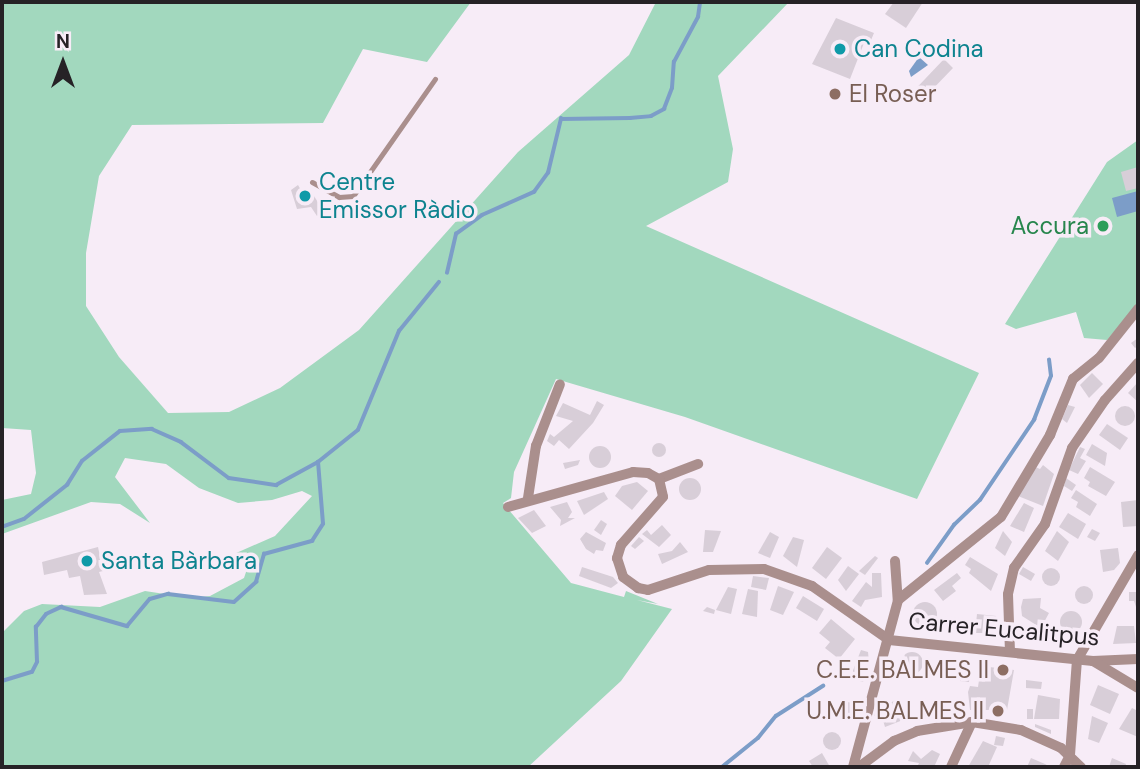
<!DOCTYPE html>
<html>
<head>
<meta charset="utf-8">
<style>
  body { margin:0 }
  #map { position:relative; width:1140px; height:769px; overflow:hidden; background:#f7ecf7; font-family:"DM Sans",sans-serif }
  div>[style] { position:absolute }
  .green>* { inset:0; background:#a2d8be }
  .water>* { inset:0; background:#7c9dc8 }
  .stream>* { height:3.5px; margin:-1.75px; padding:0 1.75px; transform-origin:1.75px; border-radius:1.75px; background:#7c9dc8 }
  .building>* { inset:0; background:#d8ced8 }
  .round { border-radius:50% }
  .lane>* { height:5px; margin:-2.5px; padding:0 2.5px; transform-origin:2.5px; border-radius:2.5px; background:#aa8f8d }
  .street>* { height:10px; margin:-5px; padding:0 5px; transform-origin:5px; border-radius:5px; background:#aa8f8d }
  .dots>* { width:19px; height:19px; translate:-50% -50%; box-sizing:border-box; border:4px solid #f7ecf7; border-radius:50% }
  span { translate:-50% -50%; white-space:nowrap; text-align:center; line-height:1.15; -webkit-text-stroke:7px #f7ecf7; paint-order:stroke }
  .culture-label { font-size:24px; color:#0d838f }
  .left { translate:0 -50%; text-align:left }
  .education-label { font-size:24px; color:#785e54 }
  .right { translate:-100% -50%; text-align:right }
  .leisure-label { font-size:24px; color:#27864d }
  .street-label { font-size:24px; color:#262226 }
  .frame { position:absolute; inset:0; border:4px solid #262226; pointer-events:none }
  .north { position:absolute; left:28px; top:28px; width:70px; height:70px; -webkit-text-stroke:5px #f7ecf7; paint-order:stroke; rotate:0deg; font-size:19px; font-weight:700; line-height:28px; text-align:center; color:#262226 }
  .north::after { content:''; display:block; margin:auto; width:24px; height:32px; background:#262226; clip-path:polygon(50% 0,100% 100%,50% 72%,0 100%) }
</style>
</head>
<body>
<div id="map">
  <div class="green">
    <div style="clip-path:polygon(2px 2px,471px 2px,427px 62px,363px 49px,323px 123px,132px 125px,99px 176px,86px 253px,86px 306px,119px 357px,168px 413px,229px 412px,280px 388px,359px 330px,518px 152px,629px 55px,656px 2px,789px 2px,718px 76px,733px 149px,728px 182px,646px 226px,979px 373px,917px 499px,685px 417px,556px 379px,514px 472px,511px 498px,503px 503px,571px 583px,624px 597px,626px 591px,658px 604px,637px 600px,672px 609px,621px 681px,528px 767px,2px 767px,2px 633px,24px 611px,42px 604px,100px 607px,145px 591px,191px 598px,210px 596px,244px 578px,247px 569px,234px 554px,275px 536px,312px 496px,302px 491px,272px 500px,238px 503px,199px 488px,166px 464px,125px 458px,115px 477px,150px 523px,120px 504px,91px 502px,2px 534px,2px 500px,31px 494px,36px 473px,31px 430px,2px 428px)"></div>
    <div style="clip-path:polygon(1138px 140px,1138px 304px,1107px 340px,1084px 338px,1076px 312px,1016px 329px,1005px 324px,1107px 162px)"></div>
  </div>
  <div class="water">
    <div style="clip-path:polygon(919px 57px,928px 65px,911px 77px,909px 71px)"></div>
    <div style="clip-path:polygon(1138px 191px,1138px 211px,1117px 217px,1112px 198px)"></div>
  </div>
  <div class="stream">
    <div style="left:447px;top:273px;width:40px;rotate:-77deg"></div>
    <div style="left:456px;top:234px;width:32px;rotate:-36deg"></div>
    <div style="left:482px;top:215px;width:57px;rotate:-23.9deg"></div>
    <div style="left:534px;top:192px;width:24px;rotate:-54deg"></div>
    <div style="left:548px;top:173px;width:56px;rotate:-76.5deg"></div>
    <div style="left:561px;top:119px;width:69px;rotate:-0.8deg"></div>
    <div style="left:630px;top:118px;width:21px;rotate:-5deg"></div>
    <div style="left:651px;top:116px;width:15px;rotate:-28deg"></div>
    <div style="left:664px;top:109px;width:22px;rotate:-69deg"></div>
    <div style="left:672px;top:88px;width:26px;rotate:-86deg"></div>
    <div style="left:674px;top:62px;width:51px;rotate:-61.9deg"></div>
    <div style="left:698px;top:17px;width:15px;rotate:-82deg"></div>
    <div style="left:2px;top:527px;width:23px;rotate:-20deg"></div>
    <div style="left:24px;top:519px;width:55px;rotate:-38.3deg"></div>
    <div style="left:67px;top:485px;width:28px;rotate:-58deg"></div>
    <div style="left:82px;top:461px;width:48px;rotate:-38.3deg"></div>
    <div style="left:120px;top:431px;width:32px;rotate:-4deg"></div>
    <div style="left:152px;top:429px;width:32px;rotate:24deg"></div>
    <div style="left:181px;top:442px;width:60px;rotate:36.9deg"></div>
    <div style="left:229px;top:478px;width:48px;rotate:8.5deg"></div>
    <div style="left:276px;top:485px;width:48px;rotate:-28.7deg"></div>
    <div style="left:318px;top:462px;width:51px;rotate:-38.7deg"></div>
    <div style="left:358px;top:430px;width:107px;rotate:-67.5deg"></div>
    <div style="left:399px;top:331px;width:63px;rotate:-50.8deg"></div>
    <div style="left:927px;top:563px;width:47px;rotate:-54.6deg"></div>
    <div style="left:954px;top:525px;width:36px;rotate:-44deg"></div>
    <div style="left:980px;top:500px;width:97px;rotate:-56deg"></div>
    <div style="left:1034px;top:420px;width:47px;rotate:-68.9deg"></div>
    <div style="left:1051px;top:376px;width:16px;rotate:-97deg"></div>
    <div style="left:2px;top:681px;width:31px;rotate:-17deg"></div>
    <div style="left:32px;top:672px;width:11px;rotate:-63deg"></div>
    <div style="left:37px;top:662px;width:35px;rotate:-92deg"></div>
    <div style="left:36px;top:627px;width:16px;rotate:-52deg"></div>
    <div style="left:46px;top:614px;width:17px;rotate:-25deg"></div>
    <div style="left:61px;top:607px;width:69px;rotate:16.1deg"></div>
    <div style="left:127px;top:626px;width:35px;rotate:-50deg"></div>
    <div style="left:150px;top:599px;width:19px;rotate:-16deg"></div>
    <div style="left:168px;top:594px;width:66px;rotate:6.9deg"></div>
    <div style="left:234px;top:602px;width:30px;rotate:-42deg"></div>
    <div style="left:256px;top:582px;width:29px;rotate:-74deg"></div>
    <div style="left:264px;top:554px;width:50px;rotate:-15.2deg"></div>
    <div style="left:312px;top:541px;width:20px;rotate:-57deg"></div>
    <div style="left:323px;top:524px;width:62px;rotate:-94.6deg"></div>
    <div style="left:722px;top:767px;width:46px;rotate:-38.9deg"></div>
    <div style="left:758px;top:738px;width:28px;rotate:-51deg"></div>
    <div style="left:776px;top:716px;width:56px;rotate:-32.6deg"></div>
  </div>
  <div class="building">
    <div style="clip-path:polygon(894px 2px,923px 2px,906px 28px,885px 14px)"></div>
    <div style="clip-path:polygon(836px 18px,874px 33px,869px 45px,864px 43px,850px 79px,812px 64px)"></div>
    <div style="clip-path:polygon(944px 59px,953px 68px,926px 96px,921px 91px,906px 99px)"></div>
    <div style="clip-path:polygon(1138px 167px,1138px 188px,1126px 191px,1121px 172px)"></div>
    <div style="clip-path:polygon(298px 185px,302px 192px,309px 188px,324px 212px,317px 216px,311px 207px,297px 209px,291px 190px)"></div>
    <div style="clip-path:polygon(1138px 338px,1138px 346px,1135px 348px,1131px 343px)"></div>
    <div style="clip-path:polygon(1092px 373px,1103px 384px,1089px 398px,1080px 385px)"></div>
    <div style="clip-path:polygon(1138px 382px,1138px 402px,1128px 393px)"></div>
    <div style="clip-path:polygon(597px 401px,604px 405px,593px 423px,569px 449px,559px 440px,554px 446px,547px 441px,550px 434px,554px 437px,573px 421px,556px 416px,563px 403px,590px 415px)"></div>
    <div style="clip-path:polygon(1068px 405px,1075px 407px,1067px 423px,1062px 419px)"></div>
    <div class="round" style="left:1115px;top:406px;width:20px;height:20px"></div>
    <div style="clip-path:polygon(1107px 424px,1128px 438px,1120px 450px,1099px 435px)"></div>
    <div class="round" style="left:652px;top:443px;width:14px;height:14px"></div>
    <div style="clip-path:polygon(1092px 444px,1107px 453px,1105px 466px,1086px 455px)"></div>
    <div class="round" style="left:589px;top:446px;width:22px;height:22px"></div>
    <div style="clip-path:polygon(1080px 447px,1085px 449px,1080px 458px,1086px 461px,1078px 474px,1069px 470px)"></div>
    <div style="clip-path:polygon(580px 460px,578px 465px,565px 469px,563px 463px)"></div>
    <div style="clip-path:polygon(1043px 465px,1054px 474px,1043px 506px,1018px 496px,1033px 466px,1040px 469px)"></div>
    <div style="clip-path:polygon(1090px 467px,1115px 482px,1106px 496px,1088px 486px,1090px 482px,1084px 478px)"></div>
    <div class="round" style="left:679px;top:478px;width:22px;height:22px"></div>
    <div style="clip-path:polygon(1066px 478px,1076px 485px,1072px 491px,1064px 486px)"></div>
    <div style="clip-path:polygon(637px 482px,648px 491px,632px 510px,615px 496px,622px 486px)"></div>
    <div style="clip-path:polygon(1076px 490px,1097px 504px,1090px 516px,1076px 507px,1078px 502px,1071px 498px)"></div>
    <div style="clip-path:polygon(604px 492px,608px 499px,584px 515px,577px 501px)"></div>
    <div style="clip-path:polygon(1138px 500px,1138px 526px,1123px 527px,1121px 502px)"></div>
    <div style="clip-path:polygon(567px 502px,572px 512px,568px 518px,575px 518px,560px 526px,561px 520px,550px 507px)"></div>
    <div style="clip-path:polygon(1024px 503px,1034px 508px,1024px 532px,1010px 526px)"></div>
    <div style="clip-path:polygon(534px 510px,546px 526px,532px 533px,518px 518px)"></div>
    <div style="clip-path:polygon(1068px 513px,1086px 524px,1078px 539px,1059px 527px)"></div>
    <div style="clip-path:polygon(601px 520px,607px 524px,601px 535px,594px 530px)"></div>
    <div style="clip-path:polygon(662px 525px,671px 535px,659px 547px,642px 534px,647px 530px,651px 535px)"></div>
    <div style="clip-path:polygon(1092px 529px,1100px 533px,1095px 541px,1087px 537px)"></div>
    <div style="clip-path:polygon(705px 530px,721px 531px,713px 552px,703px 552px)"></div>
    <div style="clip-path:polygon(1003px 531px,1012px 542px,1005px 556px,995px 548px)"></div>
    <div style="clip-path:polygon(1057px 531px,1069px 542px,1058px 561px,1045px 551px)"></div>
    <div style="clip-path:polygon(586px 532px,606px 543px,603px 551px,596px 550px,594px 554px,586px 549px,580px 539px)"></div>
    <div style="clip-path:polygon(770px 532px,779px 537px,770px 558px,758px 553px)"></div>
    <div style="clip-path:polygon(639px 537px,644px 541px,635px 549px,631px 546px)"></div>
    <div style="clip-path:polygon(793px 537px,804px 540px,797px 567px,783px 556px)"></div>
    <div style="clip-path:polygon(680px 542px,688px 552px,662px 564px,658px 554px,672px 551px)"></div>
    <div style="clip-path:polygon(98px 547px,103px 571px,99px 572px,107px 594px,84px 595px,80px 576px,69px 578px,67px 570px,44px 575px,42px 562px)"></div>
    <div style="clip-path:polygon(827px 547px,842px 558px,826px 579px,812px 568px)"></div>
    <div style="clip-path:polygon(1118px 548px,1120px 563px,1114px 570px,1103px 572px,1100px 550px)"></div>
    <div style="clip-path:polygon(875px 556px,878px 558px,865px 575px,859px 571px)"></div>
    <div style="clip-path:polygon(970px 557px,998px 574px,991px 591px,969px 573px,971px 569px,965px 565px)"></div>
    <div style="clip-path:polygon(848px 566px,859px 574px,846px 591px,838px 580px)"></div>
    <div style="clip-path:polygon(582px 567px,613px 577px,618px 583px,611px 588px,579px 576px)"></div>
    <div style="clip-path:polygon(1023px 567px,1035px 574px,1031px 581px,1019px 574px)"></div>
    <div class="round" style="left:1042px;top:568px;width:18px;height:18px"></div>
    <div style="clip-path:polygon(872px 573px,881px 573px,882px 597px,865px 600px,861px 607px,852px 601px,866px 582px,872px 587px)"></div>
    <div style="clip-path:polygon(957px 573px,961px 578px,952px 586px,956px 591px,943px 601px,934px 590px)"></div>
    <div style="clip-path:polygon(753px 576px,769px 578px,766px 590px,751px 587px)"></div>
    <div class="round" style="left:1075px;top:586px;width:18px;height:18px"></div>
    <div style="clip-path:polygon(778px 586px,794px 592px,783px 615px,770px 610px)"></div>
    <div style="clip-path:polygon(728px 587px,737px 589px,731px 614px,716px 610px)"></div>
    <div style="clip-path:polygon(748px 589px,758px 591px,757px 617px,742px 614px)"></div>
    <div style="clip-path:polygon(1129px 592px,1138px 592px,1138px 613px,1134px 601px,1129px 601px)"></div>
    <div style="clip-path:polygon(803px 596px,824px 609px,817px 621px,796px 608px)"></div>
    <div style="clip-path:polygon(1041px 598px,1040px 608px,1049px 613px,1041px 628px,1022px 616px,1021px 607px,1023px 599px)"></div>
    <div class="round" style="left:913px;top:602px;width:24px;height:24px"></div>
    <div style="clip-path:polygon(707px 607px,715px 610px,714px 614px,703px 611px)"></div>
    <div class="round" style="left:1060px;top:611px;width:22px;height:22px"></div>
    <div style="clip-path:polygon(977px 614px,996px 616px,995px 633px,975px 633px)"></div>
    <div style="clip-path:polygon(831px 619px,855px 639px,839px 659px,825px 648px,830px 642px,819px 633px)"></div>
    <div style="clip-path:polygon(1117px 626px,1134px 626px,1136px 643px,1113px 644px)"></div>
    <div style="clip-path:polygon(861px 650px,868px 652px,869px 662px,863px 682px,850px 678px)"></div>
    <div class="round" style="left:901px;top:652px;width:22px;height:22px"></div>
    <div style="clip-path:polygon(941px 658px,958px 660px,959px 673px,940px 670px)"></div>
    <div style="clip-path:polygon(981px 666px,1014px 670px,1007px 710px,970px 710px,968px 692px,970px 686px,978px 687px)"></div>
    <div style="clip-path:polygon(961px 669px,970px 670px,969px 682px,960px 681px)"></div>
    <div style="clip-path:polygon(1026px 680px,1042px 682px,1041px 689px,1026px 688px)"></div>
    <div style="clip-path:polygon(1098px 685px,1119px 694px,1110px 714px,1090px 705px)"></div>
    <div style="clip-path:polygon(1038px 695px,1060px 699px,1059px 719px,1034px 719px)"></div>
    <div style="clip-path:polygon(894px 701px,901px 701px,903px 705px,897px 707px,903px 720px,885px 727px,882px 717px,874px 716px,876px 709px)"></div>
    <div class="round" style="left:839px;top:702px;width:16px;height:16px"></div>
    <div style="clip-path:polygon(1132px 708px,1138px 711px,1138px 737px,1119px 729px)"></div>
    <div style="clip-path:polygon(1027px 709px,1033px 709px,1033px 719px,1027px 719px)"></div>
    <div style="clip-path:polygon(1092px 716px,1108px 723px,1099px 743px,1088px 739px)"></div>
    <div style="clip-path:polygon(1035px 724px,1051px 730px,1051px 734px,1035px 727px)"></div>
    <div class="round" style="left:823px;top:732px;width:18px;height:18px"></div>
    <div style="clip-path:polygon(996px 736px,1005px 738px,1003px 746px,994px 745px)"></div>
    <div style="clip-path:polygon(983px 741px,997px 747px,988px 767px,968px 767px)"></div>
    <div style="clip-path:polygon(932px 750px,940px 754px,934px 767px,917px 767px,919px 763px,908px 761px,913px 751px,921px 759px)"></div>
    <div style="clip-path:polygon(822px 753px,830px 767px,813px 767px,809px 761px)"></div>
    <div style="clip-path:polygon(1031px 758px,1045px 764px,1050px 767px,1027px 767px)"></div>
    <div style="clip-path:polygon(1112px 758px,1126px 764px,1125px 767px,1109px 767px)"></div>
  </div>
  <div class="lane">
    <div style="left:312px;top:182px;width:31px;rotate:29deg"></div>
    <div style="left:339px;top:197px;width:14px;rotate:-4deg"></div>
    <div style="left:353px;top:196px;width:143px;rotate:-55deg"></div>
  </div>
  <div class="street">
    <div style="left:659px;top:479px;width:42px;rotate:-21deg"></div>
    <div style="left:528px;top:498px;width:53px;rotate:-81.3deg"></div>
    <div style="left:536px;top:446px;width:66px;rotate:-68.8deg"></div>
    <div style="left:508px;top:507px;width:130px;rotate:-15.6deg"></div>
    <div style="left:633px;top:472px;width:15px;rotate:4deg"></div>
    <div style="left:648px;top:473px;width:13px;rotate:29deg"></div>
    <div style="left:659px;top:479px;width:18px;rotate:77deg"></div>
    <div style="left:663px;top:497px;width:64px;rotate:131.2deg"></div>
    <div style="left:621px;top:545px;width:14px;rotate:107deg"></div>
    <div style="left:617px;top:558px;width:20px;rotate:72deg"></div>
    <div style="left:623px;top:577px;width:19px;rotate:36deg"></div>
    <div style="left:638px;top:588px;width:10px;rotate:11deg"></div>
    <div style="left:648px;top:590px;width:64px;rotate:-18.2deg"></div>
    <div style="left:709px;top:570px;width:55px;rotate:-1deg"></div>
    <div style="left:764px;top:569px;width:51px;rotate:19.5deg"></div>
    <div style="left:812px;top:586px;width:94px;rotate:35deg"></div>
    <div style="left:889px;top:640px;width:205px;rotate:5.9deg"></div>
    <div style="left:1093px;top:661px;width:45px;rotate:-2.5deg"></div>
    <div style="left:895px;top:561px;width:39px;rotate:86deg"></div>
    <div style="left:1010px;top:652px;width:58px;rotate:-92deg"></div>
    <div style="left:1008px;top:594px;width:27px;rotate:-77deg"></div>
    <div style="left:1014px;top:568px;width:54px;rotate:-54.8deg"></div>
    <div style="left:1045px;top:524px;width:81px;rotate:-70.4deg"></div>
    <div style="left:1072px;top:448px;width:58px;rotate:-55.5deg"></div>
    <div style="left:1105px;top:400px;width:50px;rotate:-48.3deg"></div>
    <div style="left:1093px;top:661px;width:52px;rotate:31deg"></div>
    <div style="left:853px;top:767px;width:173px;rotate:-74.9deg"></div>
    <div style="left:898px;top:600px;width:132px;rotate:-38.9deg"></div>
    <div style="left:1001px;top:517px;width:96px;rotate:-59.1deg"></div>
    <div style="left:1050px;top:435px;width:61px;rotate:-67.7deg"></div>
    <div style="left:1073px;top:379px;width:33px;rotate:-39deg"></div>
    <div style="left:1099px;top:358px;width:63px;rotate:-51.5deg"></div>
    <div style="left:859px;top:767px;width:44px;rotate:-36.6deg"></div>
    <div style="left:894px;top:741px;width:25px;rotate:-23deg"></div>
    <div style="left:917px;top:731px;width:56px;rotate:-9.3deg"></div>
    <div style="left:972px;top:722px;width:50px;rotate:9.3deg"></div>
    <div style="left:1021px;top:730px;width:44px;rotate:24.2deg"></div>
    <div style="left:1061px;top:748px;width:28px;rotate:44deg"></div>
    <div style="left:951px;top:767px;width:50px;rotate:-65deg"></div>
    <div style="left:1064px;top:767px;width:13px;rotate:-63deg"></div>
    <div style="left:1070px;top:755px;width:95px;rotate:-85.8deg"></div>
    <div style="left:1077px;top:660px;width:121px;rotate:-59.8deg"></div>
  </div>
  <div class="dots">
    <div style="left:840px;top:49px;background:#0f9aa8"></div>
    <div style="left:835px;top:94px;background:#8d6e63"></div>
    <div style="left:305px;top:196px;background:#0f9aa8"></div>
    <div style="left:1103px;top:226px;background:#2e9e5b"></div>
    <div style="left:87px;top:561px;background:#0f9aa8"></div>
    <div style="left:1003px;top:670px;background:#8d6e63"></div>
    <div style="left:998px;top:711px;background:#8d6e63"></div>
  </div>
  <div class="culture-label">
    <span class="left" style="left:854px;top:49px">Can Codina</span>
    <span class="left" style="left:319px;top:196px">Centre<br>Emissor Ràdio</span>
    <span class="left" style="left:101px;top:561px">Santa Bàrbara</span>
  </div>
  <div class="education-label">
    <span class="left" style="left:849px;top:94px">El Roser</span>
    <span class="right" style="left:989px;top:670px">C.E.E. BALMES II</span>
    <span class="right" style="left:984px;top:711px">U.M.E. BALMES II</span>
  </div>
  <div class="leisure-label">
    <span class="right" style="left:1089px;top:226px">Accura</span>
  </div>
  <div class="street-label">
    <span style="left:1004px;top:629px;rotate:5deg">Carrer Eucalitpus</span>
  </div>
  <div class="frame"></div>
  <div class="north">N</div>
</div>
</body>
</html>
